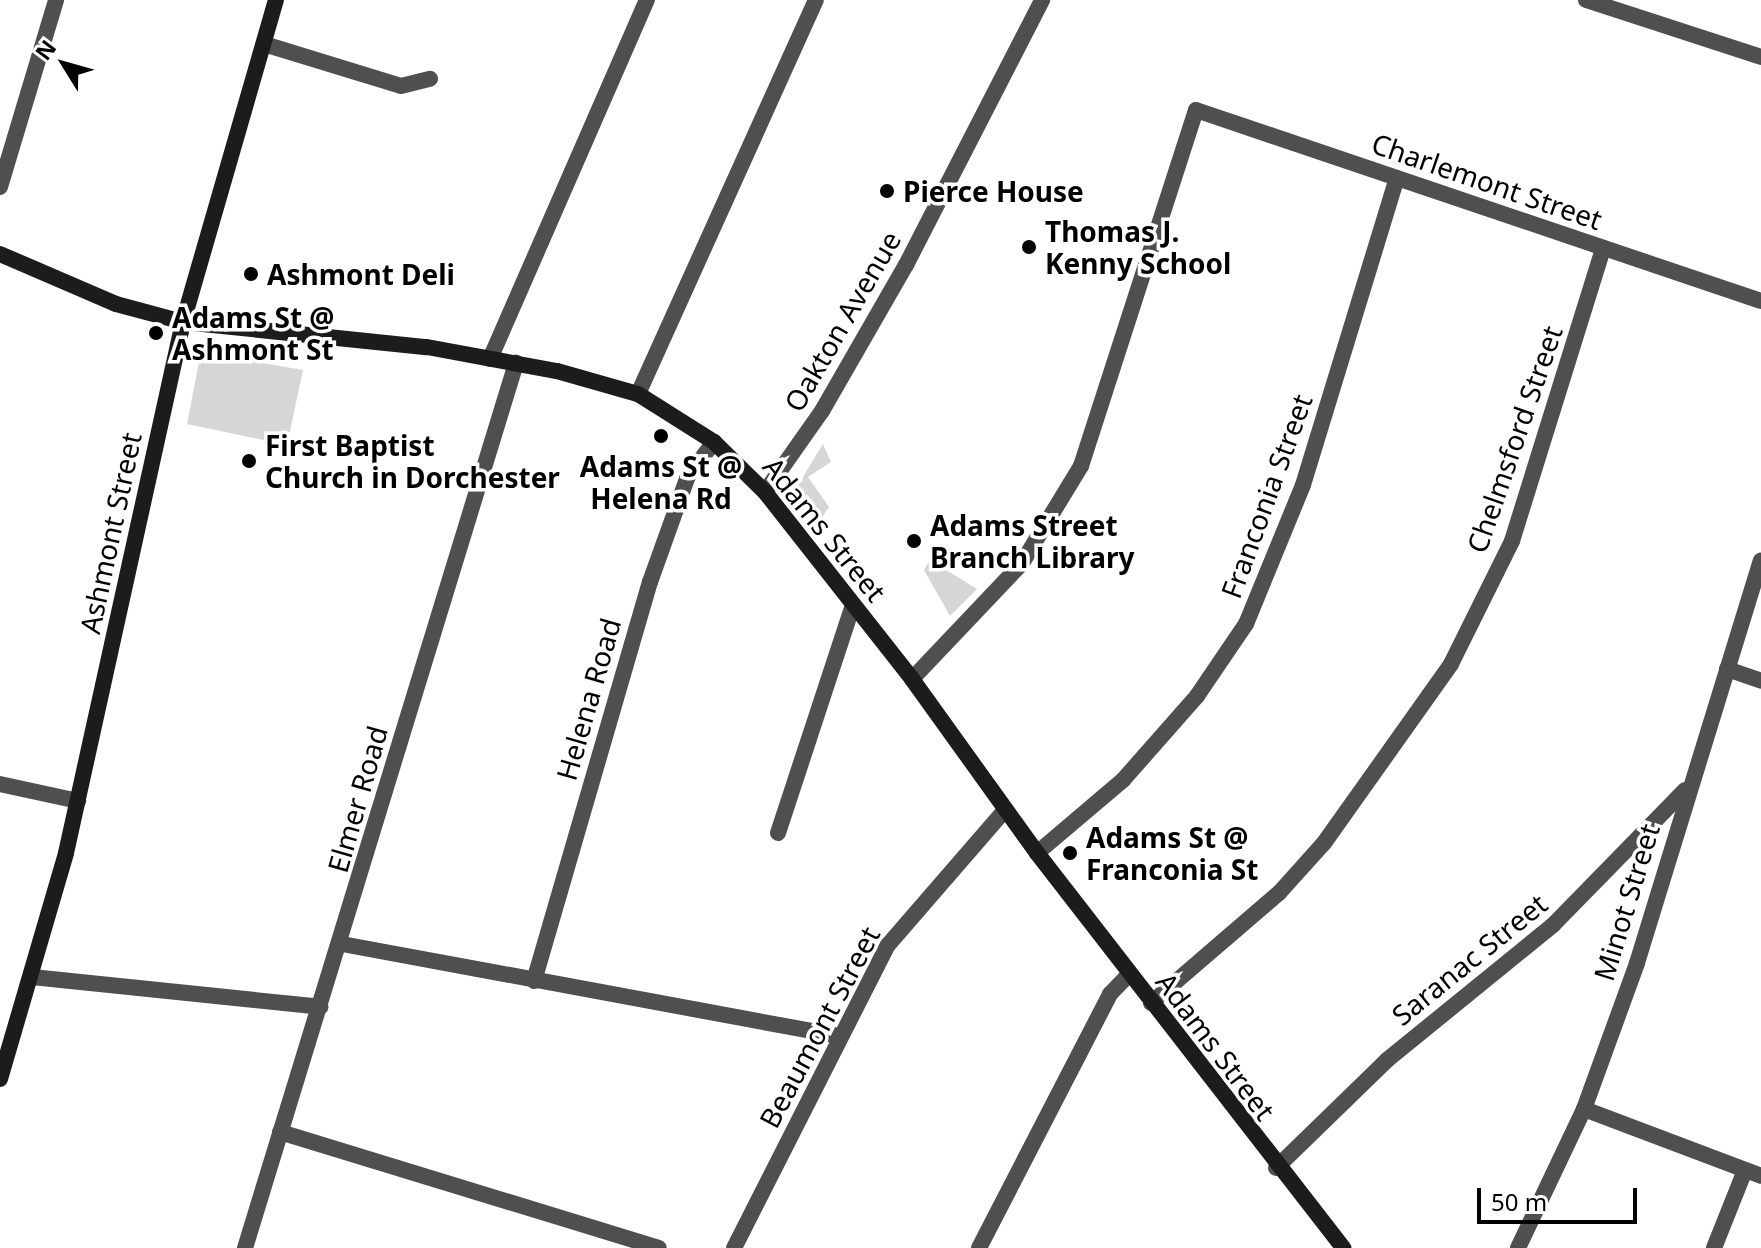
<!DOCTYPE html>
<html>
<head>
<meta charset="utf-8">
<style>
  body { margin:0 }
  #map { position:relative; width:1761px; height:1248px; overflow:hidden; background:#fff; font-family:"Noto Sans",sans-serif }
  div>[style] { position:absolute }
  .green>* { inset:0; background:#d6d6d6 }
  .street>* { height:16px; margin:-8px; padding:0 8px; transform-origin:8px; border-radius:8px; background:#4f4f4f }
  .secondary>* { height:16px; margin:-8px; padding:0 8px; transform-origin:8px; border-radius:8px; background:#1c1c1c }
  .dots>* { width:22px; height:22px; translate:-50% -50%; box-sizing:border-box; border:4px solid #fff; border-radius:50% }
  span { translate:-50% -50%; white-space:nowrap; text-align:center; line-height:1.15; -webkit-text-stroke:7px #fff; paint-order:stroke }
  .street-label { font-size:28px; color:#000 }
  .poi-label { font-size:28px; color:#000; font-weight:700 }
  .left { translate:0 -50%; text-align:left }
  .north { position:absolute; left:24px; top:24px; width:80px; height:80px; -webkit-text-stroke:6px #fff; paint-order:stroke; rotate:307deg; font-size:22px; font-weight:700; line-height:32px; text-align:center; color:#000 }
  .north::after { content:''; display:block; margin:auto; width:28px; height:36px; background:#000; clip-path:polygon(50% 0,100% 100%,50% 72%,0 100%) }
  .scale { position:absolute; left:1477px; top:1188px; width:160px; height:36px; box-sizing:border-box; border:4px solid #000; border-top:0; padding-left:10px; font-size:24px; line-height:28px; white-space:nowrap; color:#000; -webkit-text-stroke:6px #fff; paint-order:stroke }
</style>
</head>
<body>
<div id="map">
  <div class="green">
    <div style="clip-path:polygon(210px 354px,303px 370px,287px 445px,187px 424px,199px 362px)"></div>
    <div style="clip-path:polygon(823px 444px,831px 462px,808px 477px,829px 507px,821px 519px,795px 490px)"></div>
    <div style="clip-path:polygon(930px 560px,977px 589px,950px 616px,924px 570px)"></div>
  </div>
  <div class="street">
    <div style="left:1586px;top:0;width:184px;rotate:18deg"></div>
    <div style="left:264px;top:44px;width:143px;rotate:17deg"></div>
    <div style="left:401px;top:86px;width:30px;rotate:-14deg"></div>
    <div style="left:0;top:187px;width:195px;rotate:-73.3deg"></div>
    <div style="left:490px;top:359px;width:392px;rotate:-66.4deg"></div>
    <div style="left:638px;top:394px;width:432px;rotate:-65.7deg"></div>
    <div style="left:765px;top:492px;width:99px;rotate:-54.9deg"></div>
    <div style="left:822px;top:411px;width:168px;rotate:-60.1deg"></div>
    <div style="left:906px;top:265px;width:298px;rotate:-62.8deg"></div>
    <div style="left:1727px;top:669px;width:36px;rotate:19deg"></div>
    <div style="left:912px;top:679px;width:160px;rotate:-46.5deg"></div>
    <div style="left:1022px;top:563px;width:114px;rotate:-58.7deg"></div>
    <div style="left:1081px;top:466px;width:374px;rotate:-72.1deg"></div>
    <div style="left:1196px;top:110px;width:596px;rotate:18.68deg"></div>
    <div style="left:0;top:784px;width:80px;rotate:12.3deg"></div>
    <div style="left:778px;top:833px;width:240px;rotate:-71.8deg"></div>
    <div style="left:1037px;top:853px;width:113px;rotate:-40.3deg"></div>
    <div style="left:1123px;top:780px;width:112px;rotate:-48.6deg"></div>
    <div style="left:1197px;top:696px;width:87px;rotate:-55.8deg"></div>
    <div style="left:1246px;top:624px;width:150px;rotate:-67.7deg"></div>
    <div style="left:1303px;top:485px;width:321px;rotate:-73deg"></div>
    <div style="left:342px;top:944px;width:505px;rotate:10.49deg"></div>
    <div style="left:32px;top:977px;width:290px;rotate:5.9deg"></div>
    <div style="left:534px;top:981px;width:416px;rotate:-73.8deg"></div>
    <div style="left:650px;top:582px;width:113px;rotate:-70.3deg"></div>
    <div style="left:688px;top:476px;width:43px;rotate:-52.6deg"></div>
    <div style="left:1151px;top:1003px;width:169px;rotate:-40.7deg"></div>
    <div style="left:1279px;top:893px;width:67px;rotate:-48deg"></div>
    <div style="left:1324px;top:843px;width:219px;rotate:-54.6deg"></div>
    <div style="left:1451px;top:664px;width:137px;rotate:-63.6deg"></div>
    <div style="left:1512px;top:541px;width:307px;rotate:-72.7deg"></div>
    <div style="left:1584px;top:1109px;width:189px;rotate:20.7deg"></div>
    <div style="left:280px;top:1132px;width:396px;rotate:17deg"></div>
    <div style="left:1276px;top:1168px;width:155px;rotate:-44.2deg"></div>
    <div style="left:1387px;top:1060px;width:214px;rotate:-39.1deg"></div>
    <div style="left:1553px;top:925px;width:189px;rotate:-45.6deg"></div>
    <div style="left:245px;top:1248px;width:926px;rotate:-72.97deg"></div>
    <div style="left:734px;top:1248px;width:340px;rotate:-63.1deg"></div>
    <div style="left:888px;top:945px;width:179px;rotate:-49.1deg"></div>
    <div style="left:979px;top:1248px;width:286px;rotate:-62.7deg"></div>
    <div style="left:1110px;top:994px;width:28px;rotate:-46deg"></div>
    <div style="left:1518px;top:1248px;width:154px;rotate:-64.6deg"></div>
    <div style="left:1584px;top:1109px;width:155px;rotate:-70deg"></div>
    <div style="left:1637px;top:963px;width:421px;rotate:-72.9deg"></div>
    <div style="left:1714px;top:1248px;width:84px;rotate:-68.3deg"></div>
  </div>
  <div class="secondary">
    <div style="left:0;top:254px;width:126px;rotate:23.3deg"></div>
    <div style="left:116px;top:304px;width:69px;rotate:15deg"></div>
    <div style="left:183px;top:322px;width:245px;rotate:5.9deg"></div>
    <div style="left:427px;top:347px;width:132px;rotate:10.5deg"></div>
    <div style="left:557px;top:371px;width:84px;rotate:15.9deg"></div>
    <div style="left:638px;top:394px;width:90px;rotate:32.3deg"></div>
    <div style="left:714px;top:442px;width:71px;rotate:44.4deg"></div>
    <div style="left:765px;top:492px;width:238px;rotate:51.8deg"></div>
    <div style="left:912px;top:679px;width:214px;rotate:54.3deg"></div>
    <div style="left:1037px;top:853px;width:500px;rotate:52.2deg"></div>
    <div style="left:0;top:1079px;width:235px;rotate:-73.7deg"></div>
    <div style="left:66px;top:853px;width:544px;rotate:-77.57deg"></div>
    <div style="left:183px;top:322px;width:335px;rotate:-73.9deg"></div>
  </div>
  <div class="dots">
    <div style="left:887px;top:191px;background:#000"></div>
    <div style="left:1029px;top:247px;background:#000"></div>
    <div style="left:251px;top:274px;background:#000"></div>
    <div style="left:156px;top:333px;background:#000"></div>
    <div style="left:661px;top:436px;background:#000"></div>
    <div style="left:249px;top:461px;background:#000"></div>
    <div style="left:914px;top:541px;background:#000"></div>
    <div style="left:1070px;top:853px;background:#000"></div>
  </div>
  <div class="street-label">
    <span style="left:1487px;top:181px;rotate:19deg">Charlemont Street</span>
    <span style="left:842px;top:321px;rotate:-60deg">Oakton Avenue</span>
    <span style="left:1514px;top:439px;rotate:-71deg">Chelmsford Street</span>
    <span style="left:1266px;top:496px;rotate:-70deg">Franconia Street</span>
    <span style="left:825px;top:529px;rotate:51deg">Adams Street</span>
    <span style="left:110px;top:533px;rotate:-78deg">Ashmont Street</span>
    <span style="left:588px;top:699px;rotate:-74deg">Helena Road</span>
    <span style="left:357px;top:799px;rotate:-74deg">Elmer Road</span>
    <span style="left:1626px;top:902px;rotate:-73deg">Minot Street</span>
    <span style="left:1469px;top:959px;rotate:-39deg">Saranac Street</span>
    <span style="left:819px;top:1027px;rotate:-62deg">Beaumont Street</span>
    <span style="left:1216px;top:1046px;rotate:53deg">Adams Street</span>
  </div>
  <div class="poi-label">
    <span class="left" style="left:903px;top:191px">Pierce House</span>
    <span class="left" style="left:1045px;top:247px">Thomas J.<br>Kenny School</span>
    <span class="left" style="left:267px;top:274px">Ashmont Deli</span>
    <span class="left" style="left:172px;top:333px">Adams St @<br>Ashmont St</span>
    <span class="left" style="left:265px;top:461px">First Baptist<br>Church in Dorchester</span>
    <span style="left:661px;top:482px">Adams St @<br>Helena Rd</span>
    <span class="left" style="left:930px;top:541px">Adams Street<br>Branch Library</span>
    <span class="left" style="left:1086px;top:853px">Adams St @<br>Franconia St</span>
  </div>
  <div class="north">N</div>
  <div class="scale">50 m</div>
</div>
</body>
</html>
